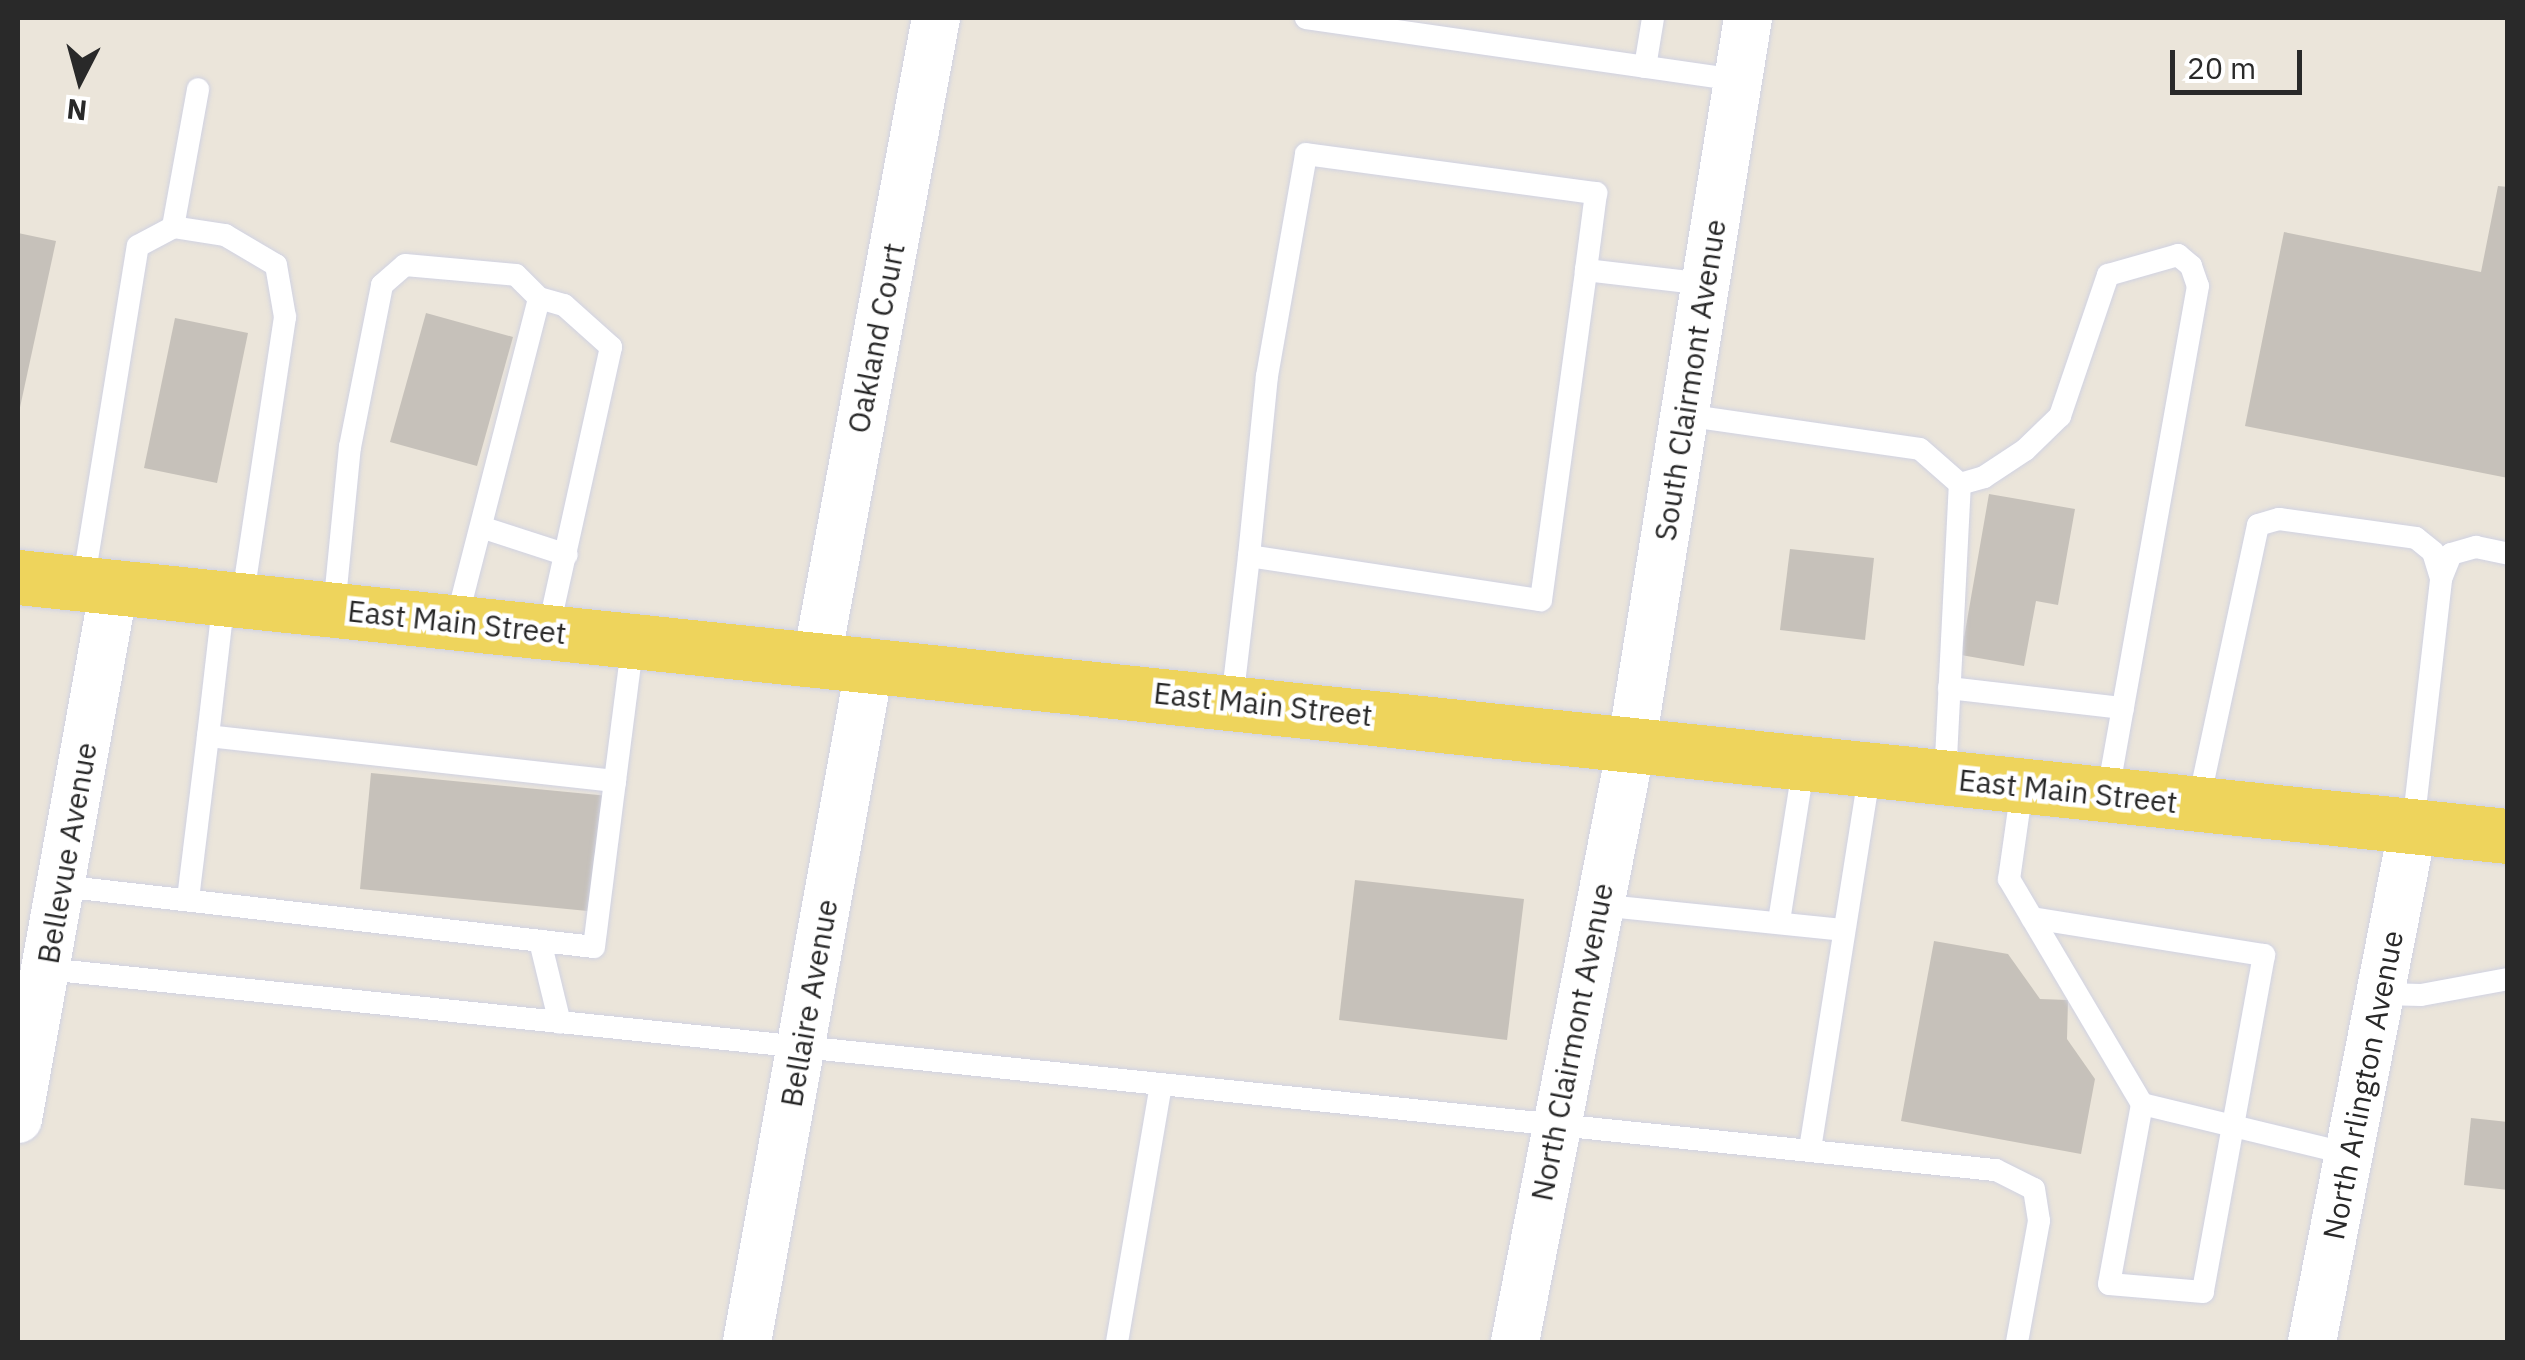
<!DOCTYPE html>
<html>
<head>
<meta charset="utf-8">
<style>
  body { margin:0 }
  #map { position:relative; width:2525px; height:1360px; overflow:hidden; background:#ebe5da; font-family:"IBM Plex Sans",sans-serif }
  div>[style] { position:absolute }
  .building>* { inset:0; background:#c6c1ba }
  .roads { filter:drop-shadow(0 0 2px #d0d2e2) drop-shadow(0 0 2px #d0d2e2) }
  .lane>* { height:22px; margin:-11px; padding:0 11px; transform-origin:11px; border-radius:11px; background:#fff }
  .street>* { height:48px; margin:-24px; padding:0 24px; transform-origin:24px; border-radius:24px; background:#fff }
  .primary>* { height:55px; margin:-27.5px; padding:0 27.5px; transform-origin:27.5px; border-radius:27.5px; background:#eed45c }
  span { translate:-50% -50%; white-space:nowrap; text-align:center; line-height:1.15; -webkit-text-stroke:9px #fff; paint-order:stroke }
  .street-label { font-size:30px; color:#292929 }
  .frame { position:absolute; inset:0; border:20px solid #292929; pointer-events:none }
  .north { position:absolute; left:30px; top:30px; width:100px; height:100px; -webkit-text-stroke:8px #fff; paint-order:stroke; rotate:186deg; font-size:28px; font-weight:700; line-height:40px; text-align:center; color:#292929 }
  .north::after { content:''; display:block; margin:auto; width:35px; height:45px; background:#292929; clip-path:polygon(50% 0,100% 100%,50% 72%,0 100%) }
  .scale { position:absolute; left:2170px; top:50px; width:132px; height:45px; box-sizing:border-box; border:5px solid #292929; border-top:0; padding-left:12px; font-size:30px; line-height:35px; white-space:nowrap; color:#292929; -webkit-text-stroke:8px #fff; paint-order:stroke }
</style>
</head>
<body>
<div id="map">
  <div class="building">
    <div style="clip-path:polygon(2498px 186px,2508px 187px,2508px 478px,2245px 426px,2284px 232px,2481px 272px)"></div>
    <div style="clip-path:polygon(18px 233px,56px 241px,19px 412px,18px 412px)"></div>
    <div style="clip-path:polygon(426px 313px,513px 337px,477px 466px,390px 442px)"></div>
    <div style="clip-path:polygon(175px 318px,248px 333px,217px 483px,144px 468px)"></div>
    <div style="clip-path:polygon(1989px 494px,2075px 509px,2058px 605px,2036px 601px,2024px 666px,1961px 655px)"></div>
    <div style="clip-path:polygon(1790px 549px,1874px 558px,1865px 640px,1780px 630px)"></div>
    <div style="clip-path:polygon(371px 773px,609px 796px,598px 912px,360px 889px)"></div>
    <div style="clip-path:polygon(1355px 880px,1524px 899px,1507px 1040px,1339px 1020px)"></div>
    <div style="clip-path:polygon(1934px 941px,2008px 954px,2040px 999px,2068px 1000px,2067px 1039px,2095px 1079px,2081px 1154px,1901px 1121px)"></div>
    <div style="clip-path:polygon(2471px 1118px,2508px 1122px,2508px 1190px,2464px 1185px)"></div>
  </div>
  <div class="roads">
    <div class="lane">
      <div style="left:1306px;top:18px;width:436px;rotate:8.2deg"></div>
      <div style="left:1645px;top:67px;width:50px;rotate:-80.7deg"></div>
      <div style="left:173px;top:227px;width:140px;rotate:-79.7deg"></div>
      <div style="left:1684px;top:415px;width:238px;rotate:8.2deg"></div>
      <div style="left:1920px;top:449px;width:53px;rotate:41.2deg"></div>
      <div style="left:1960px;top:484px;width:25px;rotate:-16deg"></div>
      <div style="left:1984px;top:477px;width:49px;rotate:-33.4deg"></div>
      <div style="left:2025px;top:450px;width:49px;rotate:-44.2deg"></div>
      <div style="left:2060px;top:416px;width:149px;rotate:-71.2deg"></div>
      <div style="left:2108px;top:275px;width:73px;rotate:-15.9deg"></div>
      <div style="left:2178px;top:255px;width:17px;rotate:40deg"></div>
      <div style="left:2191px;top:266px;width:21px;rotate:71deg"></div>
      <div style="left:2198px;top:286px;width:519px;rotate:100.1deg"></div>
      <div style="left:481px;top:527px;width:90px;rotate:18deg"></div>
      <div style="left:1249px;top:556px;width:181px;rotate:-84.3deg"></div>
      <div style="left:1267px;top:376px;width:225px;rotate:-80deg"></div>
      <div style="left:1306px;top:154px;width:293px;rotate:7.7deg"></div>
      <div style="left:1596px;top:193px;width:78px;rotate:97.4deg"></div>
      <div style="left:83px;top:584px;width:342px;rotate:-80.8deg"></div>
      <div style="left:138px;top:246px;width:40px;rotate:-28deg"></div>
      <div style="left:173px;top:227px;width:53px;rotate:8.7deg"></div>
      <div style="left:225px;top:235px;width:59px;rotate:30.5deg"></div>
      <div style="left:276px;top:265px;width:53px;rotate:80.2deg"></div>
      <div style="left:285px;top:317px;width:286px;rotate:98.6deg"></div>
      <div style="left:334px;top:609px;width:163px;rotate:-84.4deg"></div>
      <div style="left:350px;top:447px;width:165px;rotate:-78.8deg"></div>
      <div style="left:382px;top:285px;width:30px;rotate:-41deg"></div>
      <div style="left:405px;top:265px;width:111px;rotate:5.1deg"></div>
      <div style="left:516px;top:275px;width:33px;rotate:45deg"></div>
      <div style="left:539px;top:298px;width:26px;rotate:16deg"></div>
      <div style="left:564px;top:305px;width:63px;rotate:41.8deg"></div>
      <div style="left:611px;top:347px;width:291px;rotate:102.5deg"></div>
      <div style="left:456px;top:622px;width:334px;rotate:-75.6deg"></div>
      <div style="left:1949px;top:688px;width:175px;rotate:6.6deg"></div>
      <div style="left:1232px;top:701px;width:146px;rotate:-83.3deg"></div>
      <div style="left:1249px;top:556px;width:295px;rotate:8.6deg"></div>
      <div style="left:1541px;top:600px;width:333px;rotate:-82.2deg"></div>
      <div style="left:1586px;top:270px;width:120px;rotate:6.7deg"></div>
      <div style="left:208px;top:736px;width:139px;rotate:-83.4deg"></div>
      <div style="left:1945px;top:778px;width:294px;rotate:-87.1deg"></div>
      <div style="left:615px;top:781px;width:141px;rotate:-82.7deg"></div>
      <div style="left:2022px;top:788px;width:92px;rotate:98.1deg"></div>
      <div style="left:2009px;top:879px;width:261px;rotate:59.4deg"></div>
      <div style="left:2142px;top:1104px;width:213px;rotate:13.6deg"></div>
      <div style="left:2198px;top:805px;width:286px;rotate:-77.9deg"></div>
      <div style="left:2258px;top:525px;width:22px;rotate:-16deg"></div>
      <div style="left:2279px;top:519px;width:138px;rotate:7.9deg"></div>
      <div style="left:2416px;top:538px;width:22px;rotate:39deg"></div>
      <div style="left:2433px;top:552px;width:28px;rotate:73deg"></div>
      <div style="left:2413px;top:826px;width:249px;rotate:-83.5deg"></div>
      <div style="left:2441px;top:579px;width:27px;rotate:-68deg"></div>
      <div style="left:2451px;top:554px;width:26px;rotate:-16deg"></div>
      <div style="left:2476px;top:547px;width:33px;rotate:12deg"></div>
      <div style="left:61px;top:886px;width:536px;rotate:6.53deg"></div>
      <div style="left:594px;top:947px;width:167px;rotate:-82.8deg"></div>
      <div style="left:615px;top:781px;width:409px;rotate:-173.7deg"></div>
      <div style="left:208px;top:736px;width:165px;rotate:97deg"></div>
      <div style="left:1598px;top:905px;width:247px;rotate:5.8deg"></div>
      <div style="left:2032px;top:918px;width:235px;rotate:9.1deg"></div>
      <div style="left:2264px;top:955px;width:342px;rotate:100.3deg"></div>
      <div style="left:2203px;top:1292px;width:94px;rotate:-175.1deg"></div>
      <div style="left:2109px;top:1284px;width:183px;rotate:-79.6deg"></div>
      <div style="left:1779px;top:921px;width:160px;rotate:-81deg"></div>
      <div style="left:540px;top:941px;width:84px;rotate:76.3deg"></div>
      <div style="left:46px;top:969px;width:1960px;rotate:5.89deg"></div>
      <div style="left:1996px;top:1170px;width:42px;rotate:26.6deg"></div>
      <div style="left:2034px;top:1189px;width:32px;rotate:81deg"></div>
      <div style="left:2039px;top:1221px;width:123px;rotate:100.3deg"></div>
      <div style="left:2381px;top:994px;width:40px;rotate:1.4deg"></div>
      <div style="left:2421px;top:995px;width:88px;rotate:-10.4deg"></div>
      <div style="left:1810px;top:1149px;width:385px;rotate:-81deg"></div>
      <div style="left:1117px;top:1342px;width:261px;rotate:-80.3deg"></div>
    </div>
    <div class="street">
      <div style="left:817px;top:658px;width:651px;rotate:-79.47deg"></div>
      <div style="left:18px;top:1119px;width:541px;rotate:-79.77deg"></div>
      <div style="left:747px;top:1342px;width:689px;rotate:-79.72deg"></div>
      <div style="left:1515px;top:1342px;width:611px;rotate:-78.97deg"></div>
      <div style="left:1632px;top:742px;width:733px;rotate:-80.9deg"></div>
      <div style="left:2312px;top:1342px;width:526px;rotate:-78.93deg"></div>
    </div>
    <div class="primary">
      <div style="left:18px;top:577px;width:2503px;rotate:5.94deg"></div>
    </div>
  </div>
  <div class="street-label">
    <span style="left:876px;top:338px;rotate:-79deg">Oakland Court</span>
    <span style="left:1690px;top:380px;rotate:-81deg">South Clairmont Avenue</span>
    <span style="left:457px;top:622px;rotate:6deg">East Main Street</span>
    <span style="left:1263px;top:704px;rotate:6deg">East Main Street</span>
    <span style="left:2068px;top:791px;rotate:6deg">East Main Street</span>
    <span style="left:67px;top:853px;rotate:-80deg">Bellevue Avenue</span>
    <span style="left:809px;top:1003px;rotate:-80deg">Bellaire Avenue</span>
    <span style="left:1572px;top:1042px;rotate:-79deg">North Clairmont Avenue</span>
    <span style="left:2363px;top:1085px;rotate:-79deg">North Arlington Avenue</span>
  </div>
  <div class="frame"></div>
  <div class="north">N</div>
  <div class="scale">20 m</div>
</div>
</body>
</html>
